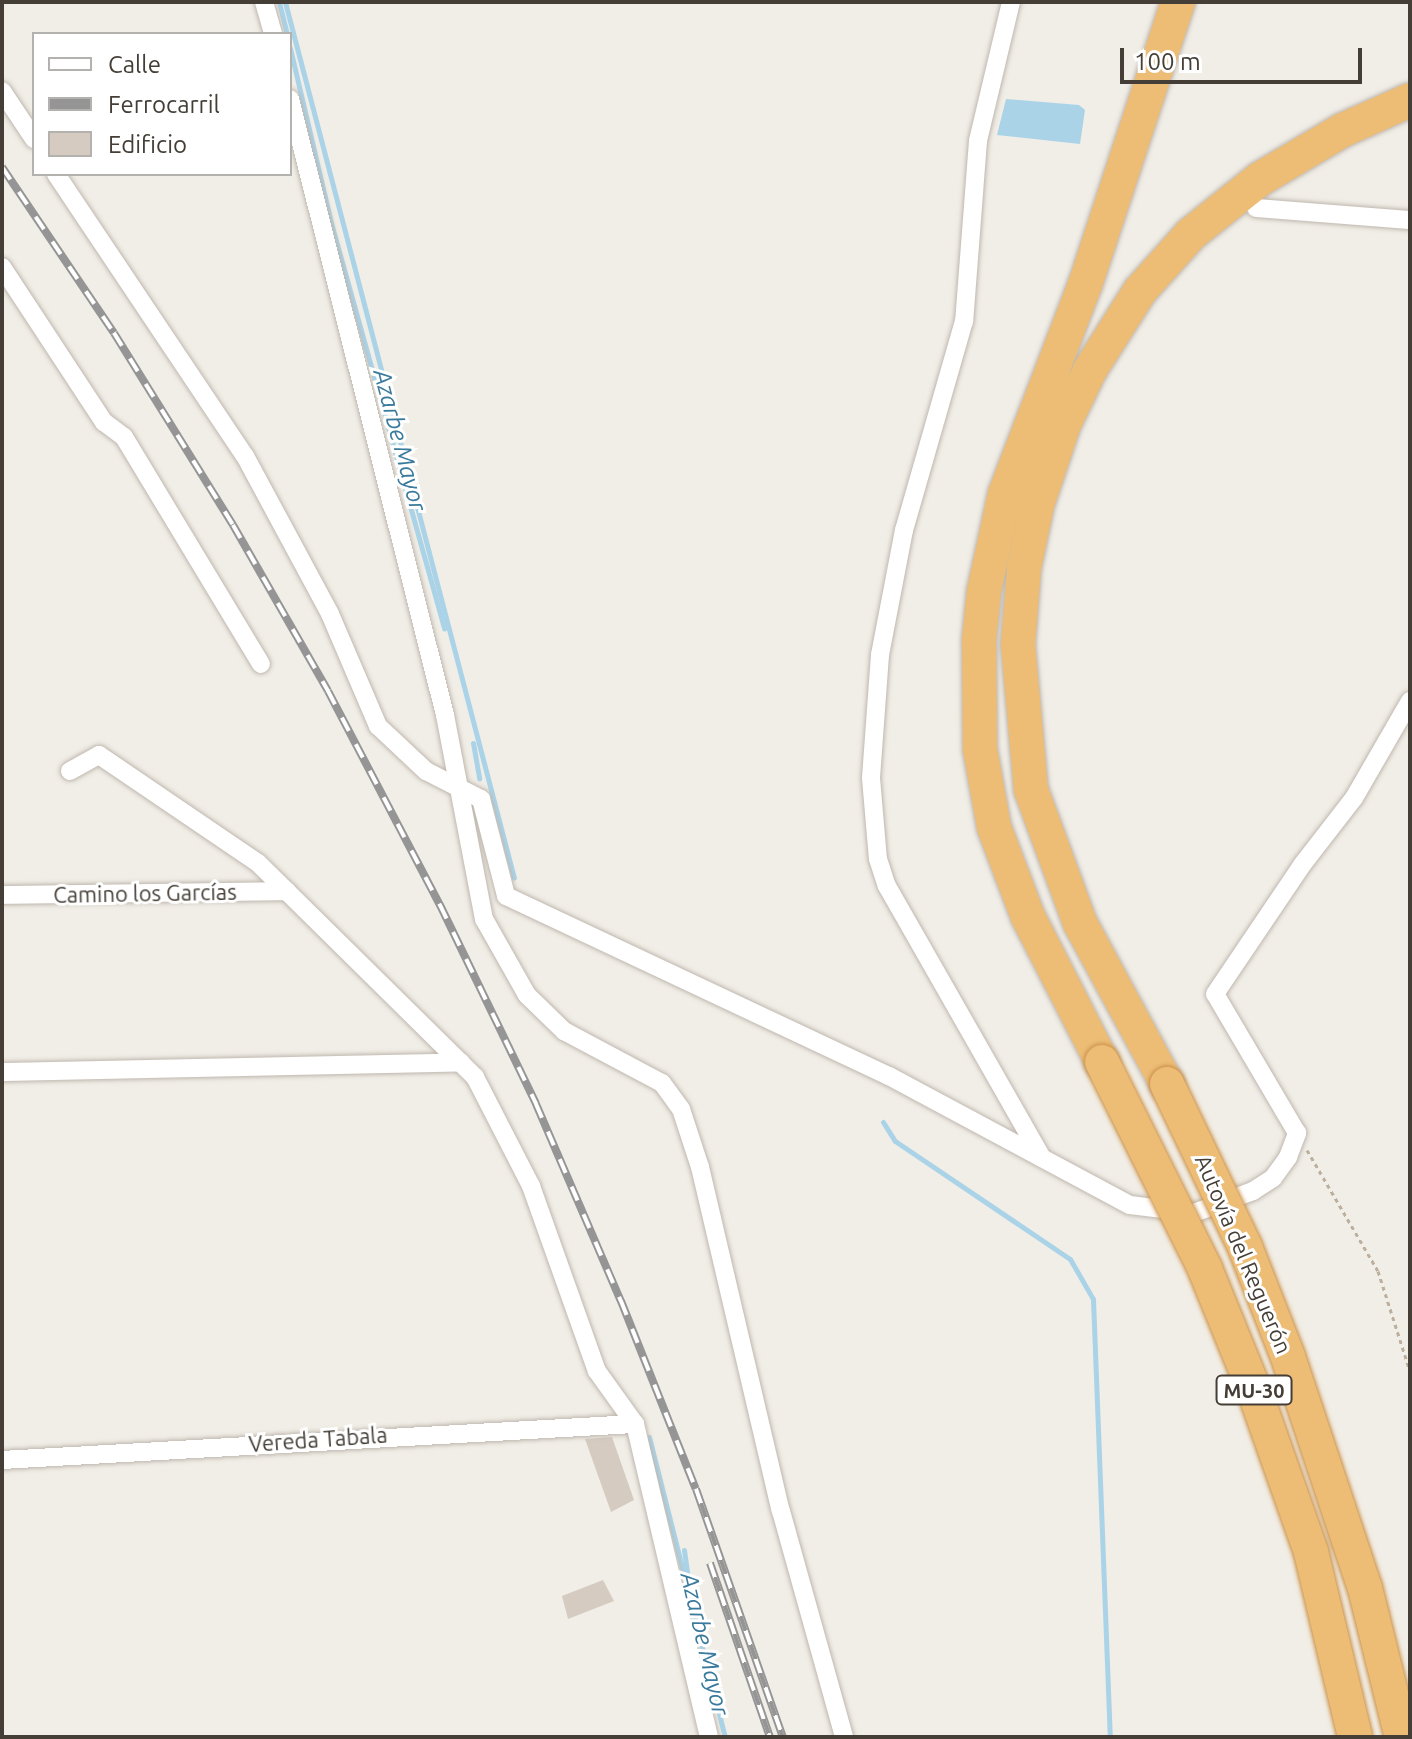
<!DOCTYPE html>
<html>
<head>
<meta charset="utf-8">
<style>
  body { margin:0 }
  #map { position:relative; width:1412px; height:1739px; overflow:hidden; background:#f1eee7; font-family:Ubuntu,sans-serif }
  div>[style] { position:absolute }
  .water>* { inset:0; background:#aad3e8 }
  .stream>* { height:5px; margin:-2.5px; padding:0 2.5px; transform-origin:2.5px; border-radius:2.5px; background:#aad3e8 }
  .building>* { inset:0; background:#d5cbc1 }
  .path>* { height:3px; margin-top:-1.5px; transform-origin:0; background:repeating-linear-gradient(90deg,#bcaf9e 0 4px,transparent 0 8px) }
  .roads { filter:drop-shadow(0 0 2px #bfb7ae) drop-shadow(0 0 2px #bfb7ae) }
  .street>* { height:18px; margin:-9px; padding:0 9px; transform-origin:9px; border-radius:9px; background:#fff }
  .highway>* { height:34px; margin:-17px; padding:0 17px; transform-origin:17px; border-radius:17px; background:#edbd76 }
  .rail>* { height:8px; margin-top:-4px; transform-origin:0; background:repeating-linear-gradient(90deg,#fff 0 15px,#959595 0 30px); box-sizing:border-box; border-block:2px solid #959595 }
  .bridges { filter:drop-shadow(0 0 2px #cb9148) drop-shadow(0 0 2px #cb9148) }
  .highway-bridge>* { height:34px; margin:-17px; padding:0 17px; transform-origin:17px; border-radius:17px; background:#edbd76 }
  span { translate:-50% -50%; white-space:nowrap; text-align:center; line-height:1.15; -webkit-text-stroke:6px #fff; paint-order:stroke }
  .shield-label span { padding:2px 6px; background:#fff; border:2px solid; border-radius:6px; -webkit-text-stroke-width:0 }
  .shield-label { font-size:20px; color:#443e37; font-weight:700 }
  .street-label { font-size:22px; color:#443e37 }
  .water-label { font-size:24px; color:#3a7a9c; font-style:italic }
  .frame { position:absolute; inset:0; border:4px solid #443e37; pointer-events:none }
  .legend { position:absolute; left:32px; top:32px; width:260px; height:144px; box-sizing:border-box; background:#fff; border:2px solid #b4b2af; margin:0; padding:10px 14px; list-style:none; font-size:24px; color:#443e37 }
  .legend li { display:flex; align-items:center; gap:16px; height:40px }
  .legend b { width:40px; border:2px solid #b4b2af }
  .scale { position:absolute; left:1120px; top:48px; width:242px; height:36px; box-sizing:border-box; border:4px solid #443e37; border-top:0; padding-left:10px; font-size:24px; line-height:28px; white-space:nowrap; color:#443e37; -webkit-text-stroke:6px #fff; paint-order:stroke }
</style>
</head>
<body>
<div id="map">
  <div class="water">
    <div style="clip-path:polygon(1006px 99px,1079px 105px,1085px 110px,1080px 144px,997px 135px)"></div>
  </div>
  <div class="stream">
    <div style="left:279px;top:2px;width:33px;rotate:76deg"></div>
    <div style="left:285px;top:2px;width:905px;rotate:75.35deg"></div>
    <div style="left:290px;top:48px;width:180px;rotate:76.8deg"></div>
    <div style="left:331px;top:223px;width:421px;rotate:74.4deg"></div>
    <div style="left:473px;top:743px;width:36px;rotate:80deg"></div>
    <div style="left:883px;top:1122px;width:22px;rotate:58deg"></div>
    <div style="left:895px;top:1141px;width:211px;rotate:34deg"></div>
    <div style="left:1070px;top:1259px;width:46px;rotate:60.1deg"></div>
    <div style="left:1093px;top:1299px;width:438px;rotate:87.8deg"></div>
    <div style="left:649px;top:1437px;width:309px;rotate:75.8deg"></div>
    <div style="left:684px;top:1550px;width:34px;rotate:82deg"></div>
  </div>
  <div class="building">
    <div style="clip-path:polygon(612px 1437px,634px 1500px,611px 1512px,585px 1439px)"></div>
    <div style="clip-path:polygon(603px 1580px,614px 1601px,568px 1619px,562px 1596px)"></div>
  </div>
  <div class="path">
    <div style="left:1307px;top:1150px;width:140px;rotate:59.6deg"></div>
    <div style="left:1378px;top:1271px;width:105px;rotate:72.3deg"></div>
  </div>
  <div class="roads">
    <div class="street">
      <div style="left:264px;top:2px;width:33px;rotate:74deg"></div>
      <div style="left:1011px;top:2px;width:143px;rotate:103.4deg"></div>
      <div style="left:978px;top:141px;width:181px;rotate:94.4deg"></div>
      <div style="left:964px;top:321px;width:217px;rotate:106deg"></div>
      <div style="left:904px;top:530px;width:127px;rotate:100.9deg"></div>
      <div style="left:880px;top:655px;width:123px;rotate:94.2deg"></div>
      <div style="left:871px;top:778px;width:81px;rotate:85.1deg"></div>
      <div style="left:878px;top:859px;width:28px;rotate:72deg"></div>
      <div style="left:887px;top:886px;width:313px;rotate:60.3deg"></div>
      <div style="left:2px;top:91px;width:58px;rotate:56.3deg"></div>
      <div style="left:290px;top:99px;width:635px;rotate:75.88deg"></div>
      <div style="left:445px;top:715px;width:208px;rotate:79.2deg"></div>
      <div style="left:484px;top:919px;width:87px;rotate:60.5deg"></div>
      <div style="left:527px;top:995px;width:52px;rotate:44.2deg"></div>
      <div style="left:564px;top:1031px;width:111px;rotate:28deg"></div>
      <div style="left:662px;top:1083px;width:32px;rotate:54deg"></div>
      <div style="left:681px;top:1109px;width:61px;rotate:71.9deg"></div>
      <div style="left:700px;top:1167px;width:353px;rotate:76.8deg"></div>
      <div style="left:781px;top:1511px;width:235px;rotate:74.4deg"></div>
      <div style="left:56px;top:174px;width:339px;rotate:56.2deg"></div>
      <div style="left:245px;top:456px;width:179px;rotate:61.7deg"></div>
      <div style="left:330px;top:614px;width:122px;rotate:66.8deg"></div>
      <div style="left:378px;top:726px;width:66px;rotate:43.2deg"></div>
      <div style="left:426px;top:771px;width:62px;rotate:27deg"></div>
      <div style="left:481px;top:799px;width:100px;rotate:75.5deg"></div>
      <div style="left:506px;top:896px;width:423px;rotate:25.2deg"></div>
      <div style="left:889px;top:1076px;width:273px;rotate:28.2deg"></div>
      <div style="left:1130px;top:1205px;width:64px;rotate:7.1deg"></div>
      <div style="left:1194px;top:1213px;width:63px;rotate:-20.4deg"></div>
      <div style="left:1253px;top:1191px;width:24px;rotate:-33deg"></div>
      <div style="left:1273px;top:1178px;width:26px;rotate:-54deg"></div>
      <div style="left:1288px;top:1157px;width:26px;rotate:-69deg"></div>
      <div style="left:1297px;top:1133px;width:161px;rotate:-120.5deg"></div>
      <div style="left:1215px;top:994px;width:156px;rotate:-56deg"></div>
      <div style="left:1302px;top:865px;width:85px;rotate:-52.2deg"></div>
      <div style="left:1354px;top:798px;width:112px;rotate:-60deg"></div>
      <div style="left:1256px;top:208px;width:154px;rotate:4.5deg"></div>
      <div style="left:2px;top:267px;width:186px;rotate:56.7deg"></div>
      <div style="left:104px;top:422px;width:25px;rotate:37deg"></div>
      <div style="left:124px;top:437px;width:265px;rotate:58.9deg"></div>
      <div style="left:70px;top:771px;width:33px;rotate:-29deg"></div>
      <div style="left:99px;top:755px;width:192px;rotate:34.2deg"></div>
      <div style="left:258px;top:863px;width:305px;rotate:44.6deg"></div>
      <div style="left:475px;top:1077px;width:123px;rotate:62.8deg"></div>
      <div style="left:531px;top:1186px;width:196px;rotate:70.4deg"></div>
      <div style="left:597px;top:1371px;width:65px;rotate:54.4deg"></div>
      <div style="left:635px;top:1424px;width:322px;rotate:76.7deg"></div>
      <div style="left:2px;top:895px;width:285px;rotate:-0.8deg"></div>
      <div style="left:2px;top:1072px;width:459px;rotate:-1.2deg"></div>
      <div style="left:2px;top:1460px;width:634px;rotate:-3.26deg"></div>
    </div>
    <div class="highway">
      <div style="left:1102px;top:1062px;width:163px;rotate:-117deg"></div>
      <div style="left:1028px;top:917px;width:96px;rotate:-110.7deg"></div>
      <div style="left:994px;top:827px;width:79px;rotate:-100.2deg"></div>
      <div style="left:980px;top:749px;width:109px;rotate:-90.5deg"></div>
      <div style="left:979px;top:640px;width:49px;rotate:-84.2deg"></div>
      <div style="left:984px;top:591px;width:99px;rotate:-77.8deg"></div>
      <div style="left:1005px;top:494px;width:224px;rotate:-69.1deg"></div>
      <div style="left:1085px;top:285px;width:298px;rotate:-71.8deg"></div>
      <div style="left:1167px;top:1084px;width:183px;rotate:-118.4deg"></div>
      <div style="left:1080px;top:923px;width:142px;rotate:-110.2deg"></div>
      <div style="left:1031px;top:790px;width:146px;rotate:-95.1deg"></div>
      <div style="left:1018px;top:645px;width:77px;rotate:-85.5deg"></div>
      <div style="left:1024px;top:568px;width:64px;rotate:-78.3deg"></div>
      <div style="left:1037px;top:505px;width:85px;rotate:-71.6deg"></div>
      <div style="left:1064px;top:424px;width:60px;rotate:-64.3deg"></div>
      <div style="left:1090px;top:370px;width:93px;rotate:-57.7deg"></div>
      <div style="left:1140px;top:291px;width:76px;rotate:-48.2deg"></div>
      <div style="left:1191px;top:234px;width:88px;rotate:-38.6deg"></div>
      <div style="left:1260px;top:179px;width:96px;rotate:-30.6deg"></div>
      <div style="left:1343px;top:130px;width:73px;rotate:-24.1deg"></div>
    </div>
  </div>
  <div class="rail">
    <div style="left:2px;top:167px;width:200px;rotate:56deg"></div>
    <div style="left:114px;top:333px;width:226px;rotate:58.2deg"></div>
    <div style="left:233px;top:525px;width:191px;rotate:60.2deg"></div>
    <div style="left:328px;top:691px;width:242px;rotate:62.4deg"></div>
    <div style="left:440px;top:905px;width:221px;rotate:64.2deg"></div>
    <div style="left:536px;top:1104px;width:215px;rotate:66.7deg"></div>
    <div style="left:621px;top:1301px;width:202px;rotate:68.3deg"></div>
    <div style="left:696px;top:1489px;width:263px;rotate:70.7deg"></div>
    <div style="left:710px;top:1563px;width:184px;rotate:71deg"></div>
  </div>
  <div class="bridges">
    <div class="highway-bridge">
      <div style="left:1102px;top:1062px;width:231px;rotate:63.5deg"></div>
      <div style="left:1205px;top:1269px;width:127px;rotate:67.9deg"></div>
      <div style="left:1253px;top:1387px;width:175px;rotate:70.6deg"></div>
      <div style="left:1311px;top:1552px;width:190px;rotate:76.6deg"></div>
      <div style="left:1167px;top:1084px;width:181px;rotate:64.4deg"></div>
      <div style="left:1245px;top:1247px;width:118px;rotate:68.6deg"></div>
      <div style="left:1288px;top:1357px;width:243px;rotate:71.6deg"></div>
      <div style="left:1365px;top:1588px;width:154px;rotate:76.1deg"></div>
    </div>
  </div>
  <div class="shield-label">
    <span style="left:1254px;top:1390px">MU-30</span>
  </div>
  <div class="street-label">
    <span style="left:145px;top:893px;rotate:-1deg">Camino los Garcías</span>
    <span style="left:1244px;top:1254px;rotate:67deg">Autovía del Reguerón</span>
    <span style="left:318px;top:1439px;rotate:-4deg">Vereda Tabala</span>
  </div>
  <div class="water-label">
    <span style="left:400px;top:440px;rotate:75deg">Azarbe Mayor</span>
    <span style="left:705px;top:1644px;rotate:77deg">Azarbe Mayor</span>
  </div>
  <div class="frame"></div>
  <ul class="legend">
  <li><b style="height:10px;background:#fff"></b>Calle</li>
  <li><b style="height:10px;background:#959595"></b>Ferrocarril</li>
  <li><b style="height:22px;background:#d5cbc1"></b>Edificio</li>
  </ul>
  <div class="scale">100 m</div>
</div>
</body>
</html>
